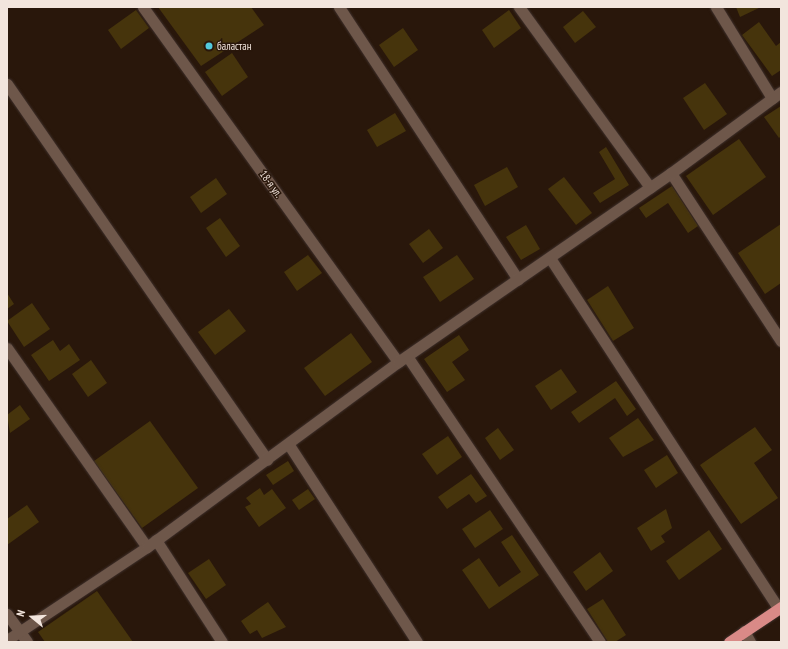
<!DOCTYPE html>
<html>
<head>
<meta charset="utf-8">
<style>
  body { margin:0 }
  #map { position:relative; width:788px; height:649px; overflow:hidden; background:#29170b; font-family:"PT Sans Narrow",sans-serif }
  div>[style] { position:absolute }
  .building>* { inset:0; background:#46340c }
  .roads { filter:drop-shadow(0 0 1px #3e302c) drop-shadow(0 0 1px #3e302c) }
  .minor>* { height:11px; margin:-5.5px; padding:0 5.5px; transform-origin:5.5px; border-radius:5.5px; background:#6e574a }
  .trunk>* { height:11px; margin:-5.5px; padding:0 5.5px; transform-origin:5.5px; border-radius:5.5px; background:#d98a87 }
  .dots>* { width:11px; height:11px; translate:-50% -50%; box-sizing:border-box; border:2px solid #29170b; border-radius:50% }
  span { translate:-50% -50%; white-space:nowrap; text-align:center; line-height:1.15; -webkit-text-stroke:3px #29170b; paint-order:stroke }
  .poi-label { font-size:11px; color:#f2e5dd }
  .left { translate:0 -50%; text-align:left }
  .street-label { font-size:11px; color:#f2e5dd }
  .frame { position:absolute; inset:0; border:8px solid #f2e5dd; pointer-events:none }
  .north { position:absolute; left:12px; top:597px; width:40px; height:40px; -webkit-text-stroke:3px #29170b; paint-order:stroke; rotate:288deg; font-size:11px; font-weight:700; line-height:16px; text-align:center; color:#f2e5dd }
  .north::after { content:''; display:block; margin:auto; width:14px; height:18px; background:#f2e5dd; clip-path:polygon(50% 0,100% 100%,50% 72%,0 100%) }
</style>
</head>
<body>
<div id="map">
  <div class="building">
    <div style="clip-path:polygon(158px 7px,251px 7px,264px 25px,201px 66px)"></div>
    <div style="clip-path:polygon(736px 7px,761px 7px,740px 17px)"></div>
    <div style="clip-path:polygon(136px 10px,149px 28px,121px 49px,108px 30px)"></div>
    <div style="clip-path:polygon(509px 10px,521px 28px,494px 48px,482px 30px)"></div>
    <div style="clip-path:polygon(583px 11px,596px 27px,575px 43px,563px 27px)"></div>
    <div style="clip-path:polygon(759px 22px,776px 46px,781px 42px,781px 70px,772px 76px,742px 35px)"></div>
    <div style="clip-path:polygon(403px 28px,418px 50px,394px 67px,379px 45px)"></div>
    <div style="clip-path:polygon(232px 53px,248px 77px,222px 96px,205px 72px)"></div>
    <div style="clip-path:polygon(705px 83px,727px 114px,704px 130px,683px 98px)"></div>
    <div style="clip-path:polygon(781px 106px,781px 136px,779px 138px,764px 117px)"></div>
    <div style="clip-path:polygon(395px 113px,406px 131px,377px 147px,367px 130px)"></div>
    <div style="clip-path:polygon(739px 139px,766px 177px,713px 215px,686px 176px)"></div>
    <div style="clip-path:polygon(606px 147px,629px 185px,600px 203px,593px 193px,615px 179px,599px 152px)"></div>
    <div style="clip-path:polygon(507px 167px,518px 187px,485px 206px,474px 185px)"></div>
    <div style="clip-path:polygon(564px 177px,592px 213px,576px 225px,548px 189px)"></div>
    <div style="clip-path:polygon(216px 178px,227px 194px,201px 213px,190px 197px)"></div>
    <div style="clip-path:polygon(672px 186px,698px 226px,688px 233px,668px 203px,646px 218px,639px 208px)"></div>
    <div style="clip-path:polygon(220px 218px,240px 246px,226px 257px,206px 228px)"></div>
    <div style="clip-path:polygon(781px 224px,781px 283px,765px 294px,738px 253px)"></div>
    <div style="clip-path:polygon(526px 225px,540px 249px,521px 260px,506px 237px)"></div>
    <div style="clip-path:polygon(429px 229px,443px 248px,423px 263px,409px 244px)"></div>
    <div style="clip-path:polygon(308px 255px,322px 273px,297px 291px,284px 272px)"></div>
    <div style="clip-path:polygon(457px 255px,474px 279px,440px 302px,423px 277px)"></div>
    <div style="clip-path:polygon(608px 286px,634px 328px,613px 341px,587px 300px)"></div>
    <div style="clip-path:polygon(7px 293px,14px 304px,7px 309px)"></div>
    <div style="clip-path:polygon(32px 303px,50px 329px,24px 347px,7px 321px)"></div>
    <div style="clip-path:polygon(229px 309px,246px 331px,215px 355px,198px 332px)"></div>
    <div style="clip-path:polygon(351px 333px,372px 362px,325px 396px,304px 368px)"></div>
    <div style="clip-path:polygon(459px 335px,469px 350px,452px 362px,465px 380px,447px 392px,424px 359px)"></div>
    <div style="clip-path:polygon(53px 340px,60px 351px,69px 344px,80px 360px,49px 381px,31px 355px)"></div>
    <div style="clip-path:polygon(91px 360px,107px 383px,88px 397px,72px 374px)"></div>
    <div style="clip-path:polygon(561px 369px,577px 392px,551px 410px,535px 386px)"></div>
    <div style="clip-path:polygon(616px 381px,636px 409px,627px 416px,615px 398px,579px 423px,571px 412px)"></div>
    <div style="clip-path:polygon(20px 405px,30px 419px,10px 433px,7px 415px)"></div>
    <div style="clip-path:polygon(638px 418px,654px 440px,623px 457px,609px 438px)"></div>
    <div style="clip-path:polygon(150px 421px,198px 488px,142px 528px,94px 461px)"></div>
    <div style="clip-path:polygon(755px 427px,772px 450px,754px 463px,778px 498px,741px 524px,700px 465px)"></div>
    <div style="clip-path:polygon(498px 428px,514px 450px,500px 460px,485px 438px)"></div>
    <div style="clip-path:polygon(448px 436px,462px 457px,437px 475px,422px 454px)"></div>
    <div style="clip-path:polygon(667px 455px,678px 473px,656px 488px,644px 470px)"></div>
    <div style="clip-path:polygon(288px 461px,294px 471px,273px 485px,266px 475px)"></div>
    <div style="clip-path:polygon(471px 474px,487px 496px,476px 503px,469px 494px,447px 509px,438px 497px)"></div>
    <div style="clip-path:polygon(260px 488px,264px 495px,272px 489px,286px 508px,259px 527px,245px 507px,251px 504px,246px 498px)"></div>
    <div style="clip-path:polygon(308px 489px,315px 499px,299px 510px,292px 500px)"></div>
    <div style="clip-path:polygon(27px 505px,39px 522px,7px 545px,7px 519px)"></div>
    <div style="clip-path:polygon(666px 509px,672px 528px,661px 536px,665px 542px,651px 551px,637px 528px)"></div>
    <div style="clip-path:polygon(490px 510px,503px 529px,475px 548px,462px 529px)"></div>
    <div style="clip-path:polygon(709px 530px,722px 549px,679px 580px,666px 561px)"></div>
    <div style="clip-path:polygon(512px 535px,539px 575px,489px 609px,462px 570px,479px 558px,499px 587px,521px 572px,501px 542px)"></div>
    <div style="clip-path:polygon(600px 552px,613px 571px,586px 591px,573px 572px)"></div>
    <div style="clip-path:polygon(209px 559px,226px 585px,206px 599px,188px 573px)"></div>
    <div style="clip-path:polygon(97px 591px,133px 642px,45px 642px,38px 632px)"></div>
    <div style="clip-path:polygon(603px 599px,626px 635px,615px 642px,608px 642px,587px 609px)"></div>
    <div style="clip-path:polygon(268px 602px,286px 627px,262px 638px,257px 630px,250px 634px,241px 621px)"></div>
  </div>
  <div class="roads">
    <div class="minor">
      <div style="left:143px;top:7px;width:437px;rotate:54.3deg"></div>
      <div style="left:339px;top:7px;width:326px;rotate:56.7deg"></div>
      <div style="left:519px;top:7px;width:223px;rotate:54deg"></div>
      <div style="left:716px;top:7px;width:107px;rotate:58.4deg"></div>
      <div style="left:7px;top:84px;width:457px;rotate:55.3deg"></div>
      <div style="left:671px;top:173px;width:201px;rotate:56.8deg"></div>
      <div style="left:550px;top:258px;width:419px;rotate:56.9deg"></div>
      <div style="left:7px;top:348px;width:243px;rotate:54.9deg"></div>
      <div style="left:407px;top:356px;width:345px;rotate:56deg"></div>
      <div style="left:289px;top:445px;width:235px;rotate:57deg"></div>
      <div style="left:156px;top:540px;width:121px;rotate:57.1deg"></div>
      <div style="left:7px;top:614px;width:34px;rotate:54deg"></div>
      <div style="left:744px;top:631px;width:13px;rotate:61deg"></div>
      <div style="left:7px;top:640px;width:168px;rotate:-33.6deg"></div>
      <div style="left:147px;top:547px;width:312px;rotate:-36.4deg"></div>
      <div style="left:398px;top:362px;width:332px;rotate:-34.7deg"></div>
      <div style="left:671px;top:173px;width:137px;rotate:-36.4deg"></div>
    </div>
    <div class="trunk">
      <div style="left:729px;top:642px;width:63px;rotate:-33.9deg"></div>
    </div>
  </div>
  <div class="dots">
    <div style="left:209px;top:46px;background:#53cadc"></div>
  </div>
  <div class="poi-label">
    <span class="left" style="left:217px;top:46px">баластан</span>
  </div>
  <div class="street-label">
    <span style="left:271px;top:184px;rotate:54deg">18-я ул.</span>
  </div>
  <div class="frame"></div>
  <div class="north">N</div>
</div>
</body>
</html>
